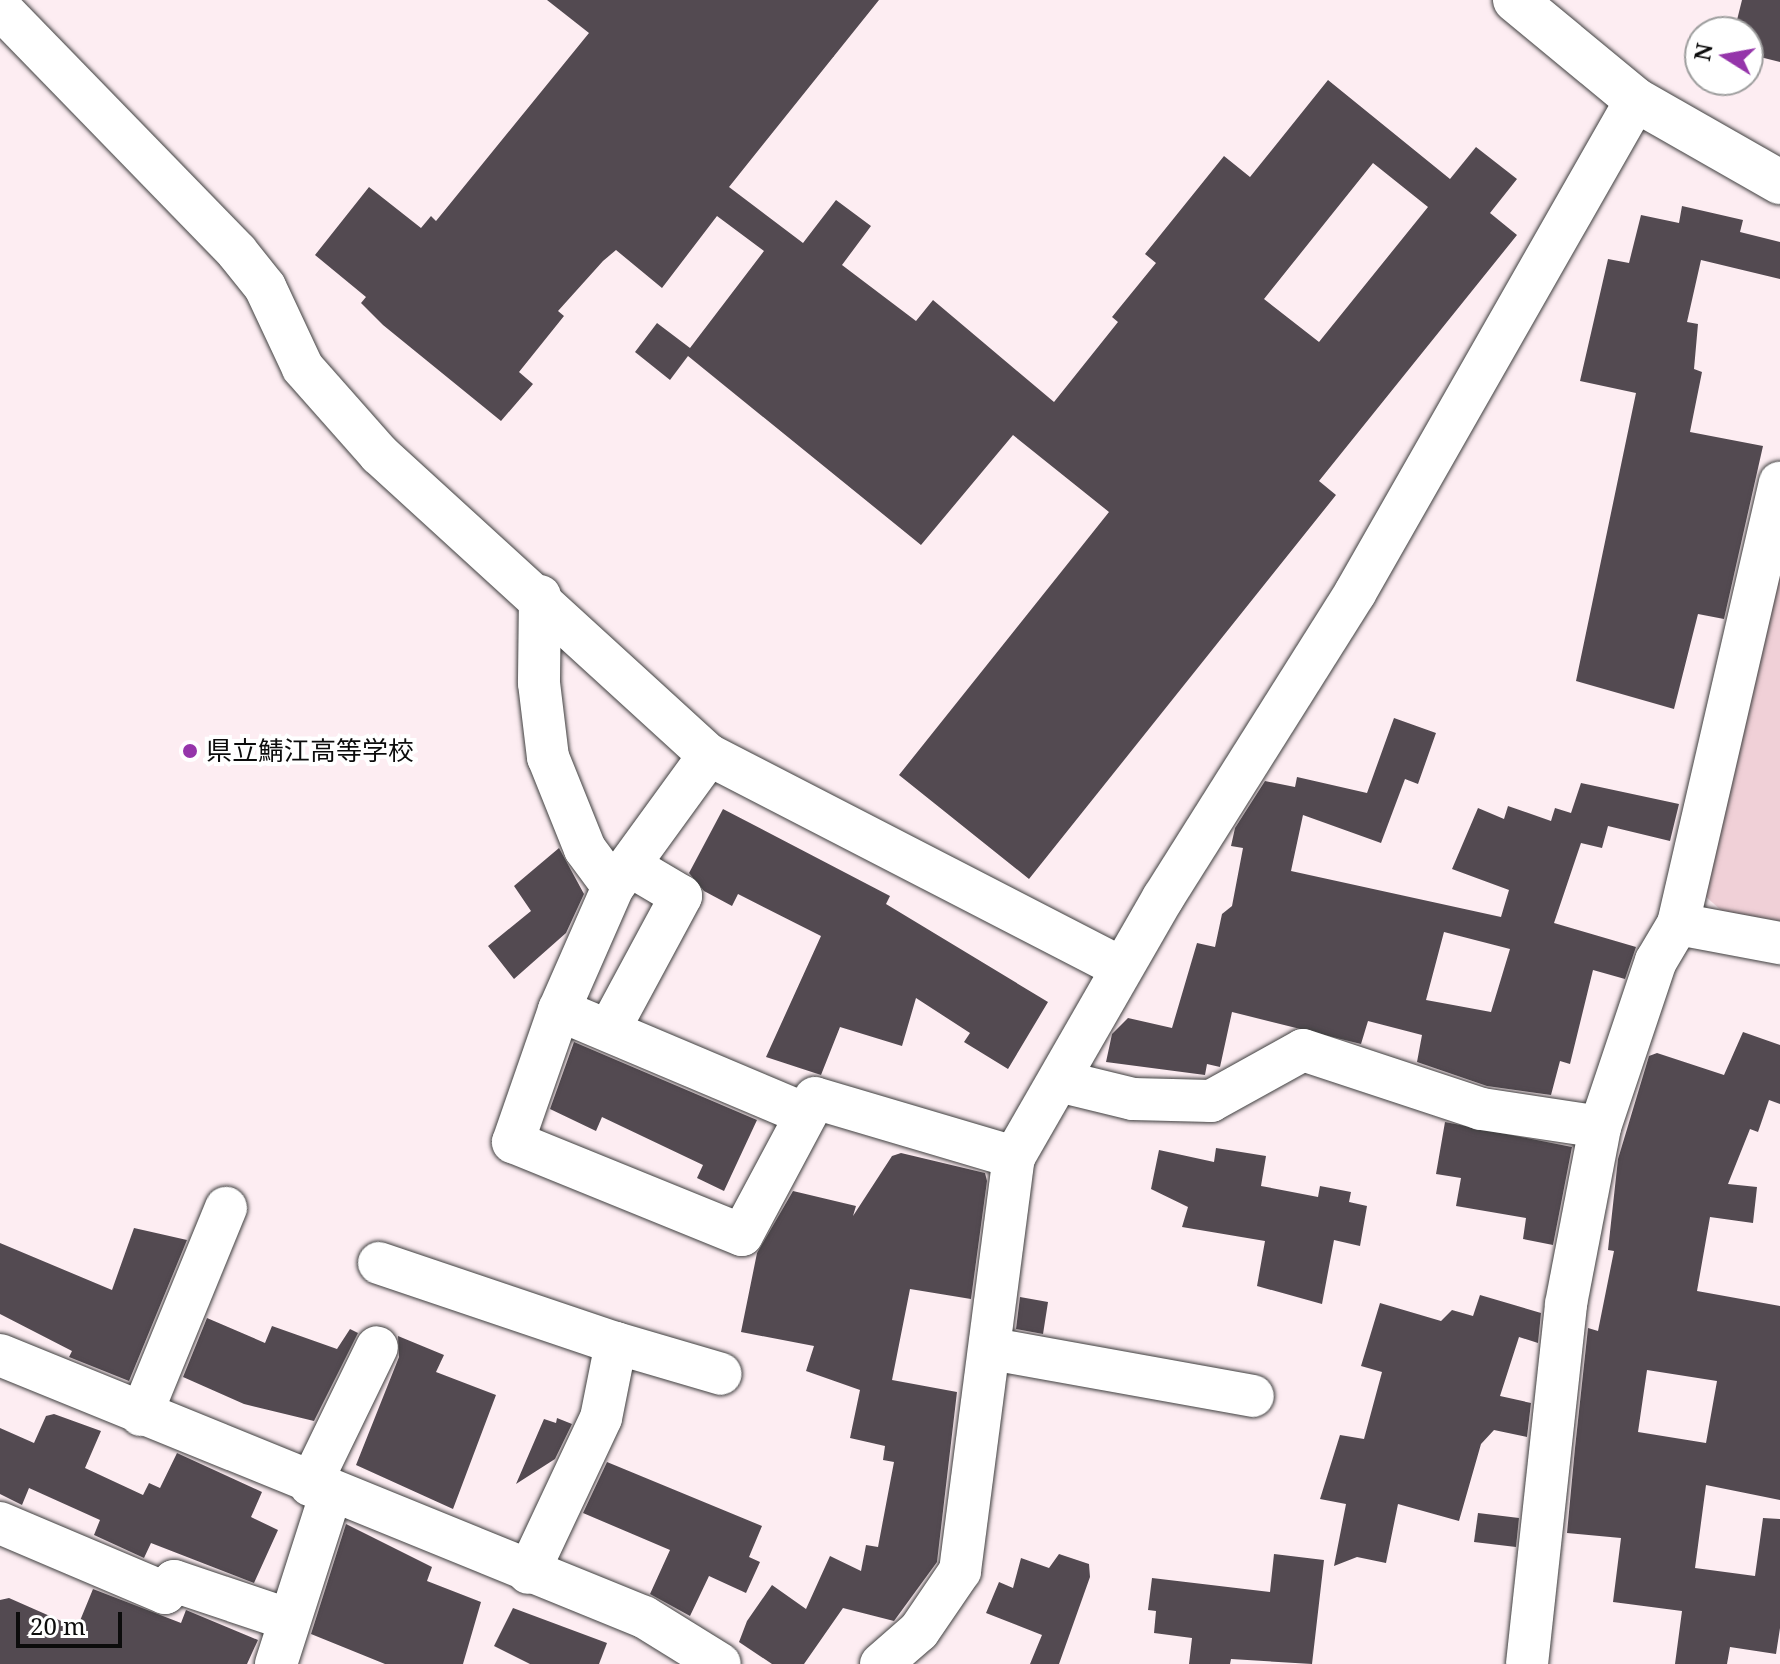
<!DOCTYPE html>
<html>
<head>
<meta charset="utf-8">
<style>
  body { margin:0 }
  #map { position:relative; width:1780px; height:1664px; overflow:hidden; background:#fdedf2; font-family:"Noto Serif","Noto Sans JP",serif }
  div>[style] { position:absolute }
  .farmland>* { inset:0; background:#f0d0d7 }
  .building>* { inset:0; background:#534a51 }
  .roads { filter:drop-shadow(0 0 2px #3f3f3f) drop-shadow(0 0 2px #3f3f3f) }
  .minor>* { height:42px; margin:-21px; padding:0 21px; transform-origin:21px; border-radius:21px; background:#fff }
  .tertiary>* { height:44px; margin:-22px; padding:0 22px; transform-origin:22px; border-radius:22px; background:#fff }
  .dots>* { width:22px; height:22px; translate:-50% -50%; box-sizing:border-box; border:4px solid #fff; border-radius:50% }
  span { translate:-50% -50%; white-space:nowrap; text-align:center; line-height:1.15; -webkit-text-stroke:8px #fff; paint-order:stroke }
  .poi-label { font-size:26px; color:#0c0c0c }
  .left { translate:0 -50%; text-align:left }
  .north { position:absolute; left:1684px; top:16px; width:80px; height:80px; box-sizing:border-box; background:#fff; border:2px solid #9e9e9e; border-radius:50%; rotate:281deg; font-size:22px; font-weight:700; line-height:32px; text-align:center; color:#0c0c0c }
  .north::after { content:''; display:block; margin:auto; width:28px; height:36px; background:#9535aa; clip-path:polygon(50% 0,100% 100%,50% 72%,0 100%) }
  .scale { position:absolute; left:16px; top:1612px; width:106px; height:36px; box-sizing:border-box; border:4px solid #0c0c0c; border-top:0; padding-left:10px; font-size:24px; line-height:28px; white-space:nowrap; color:#0c0c0c; -webkit-text-stroke:6px #fff; paint-order:stroke }
</style>
</head>
<body>
<div id="map">
  <div class="farmland">
    <div style="clip-path:polygon(1780px 562px,1780px 921px,1722px 911px,1704px 895px)"></div>
  </div>
  <div class="building">
    <div style="clip-path:polygon(evenodd,547px 0,879px 0,729px 187px,803px 243px,836px 200px,871px 226px,842px 265px,916px 321px,933px 300px,1054px 402px,1118px 322px,1112px 317px,1156px 263px,1145px 254px,1224px 156px,1250px 177px,1328px 80px,1450px 179px,1476px 147px,1517px 179px,1490px 213px,1517px 235px,1319px 481px,1336px 495px,1029px 879px,899px 775px,1109px 512px,1013px 435px,921px 545px,688px 356px,670px 380px,635px 352px,657px 323px,690px 348px,764px 251px,717px 216px,662px 288px,616px 250px,603px 261px,558px 311px,564px 316px,519px 372px,533px 384px,501px 421px,383px 325px,361px 303px,366px 297px,315px 255px,369px 187px,421px 228px,431px 216px,436px 221px,589px 33px,547px 0,1373px 163px,1428px 207px,1319px 342px,1264px 299px,1373px 163px)"></div>
    <div style="clip-path:polygon(1742px 0,1780px 0,1780px 62px,1748px 54px,1748px 32px,1734px 32px)"></div>
    <div style="clip-path:polygon(1682px 206px,1743px 220px,1740px 232px,1780px 242px,1780px 279px,1701px 260px,1687px 322px,1698px 324px,1694px 369px,1702px 372px,1690px 432px,1763px 446px,1724px 619px,1698px 614px,1674px 709px,1576px 681px,1636px 393px,1580px 381px,1608px 259px,1629px 263px,1641px 215px,1679px 223px)"></div>
    <div style="clip-path:polygon(evenodd,1394px 718px,1436px 733px,1418px 784px,1405px 779px,1381px 843px,1303px 815px,1291px 871px,1501px 917px,1509px 890px,1452px 869px,1478px 808px,1504px 819px,1508px 806px,1551px 821px,1555px 808px,1571px 813px,1581px 783px,1679px 804px,1670px 841px,1608px 826px,1602px 848px,1581px 843px,1554px 923px,1636px 947px,1625px 979px,1593px 970px,1570px 1064px,1560px 1061px,1551px 1095px,1487px 1086px,1417px 1062px,1422px 1035px,1368px 1021px,1361px 1044px,1232px 1012px,1220px 1067px,1207px 1064px,1205px 1075px,1106px 1062px,1112px 1034px,1128px 1018px,1172px 1028px,1197px 943px,1215px 947px,1222px 914px,1232px 906px,1243px 848px,1231px 846px,1235px 828px,1265px 781px,1295px 787px,1297px 777px,1367px 793px,1394px 718px,1444px 932px,1510px 949px,1491px 1012px,1426px 1000px,1444px 932px)"></div>
    <div style="clip-path:polygon(723px 809px,890px 896px,886px 904px,1048px 1002px,1008px 1069px,964px 1042px,970px 1033px,916px 998px,902px 1046px,840px 1027px,821px 1075px,766px 1057px,821px 936px,738px 894px,732px 906px,704px 891px,689px 873px)"></div>
    <div style="clip-path:polygon(559px 848px,584px 894px,566px 933px,514px 979px,488px 946px,531px 911px,514px 886px)"></div>
    <div style="clip-path:polygon(evenodd,1743px 1032px,1780px 1045px,1780px 1104px,1769px 1100px,1758px 1132px,1750px 1129px,1728px 1184px,1757px 1187px,1753px 1223px,1710px 1217px,1697px 1291px,1780px 1306px,1780px 1500px,1706px 1485px,1695px 1568px,1755px 1576px,1763px 1518px,1780px 1519px,1780px 1628px,1776px 1654px,1730px 1647px,1727px 1664px,1675px 1664px,1682px 1611px,1613px 1602px,1621px 1538px,1567px 1533px,1575px 1448px,1588px 1328px,1598px 1331px,1614px 1251px,1608px 1250px,1618px 1159px,1649px 1056px,1657px 1053px,1724px 1075px,1743px 1032px,1647px 1370px,1717px 1381px,1706px 1443px,1638px 1432px,1647px 1370px)"></div>
    <div style="clip-path:polygon(574px 1042px,757px 1120px,724px 1191px,697px 1178px,703px 1165px,602px 1117px,596px 1131px,550px 1109px)"></div>
    <div style="clip-path:polygon(1445px 1122px,1572px 1147px,1553px 1245px,1523px 1239px,1526px 1218px,1456px 1206px,1461px 1178px,1436px 1174px)"></div>
    <div style="clip-path:polygon(1216px 1148px,1266px 1156px,1261px 1186px,1318px 1197px,1320px 1186px,1351px 1192px,1349px 1202px,1367px 1206px,1360px 1246px,1334px 1240px,1322px 1304px,1257px 1286px,1265px 1241px,1182px 1227px,1188px 1207px,1151px 1189px,1159px 1150px,1214px 1162px)"></div>
    <div style="clip-path:polygon(901px 1153px,985px 1173px,987px 1181px,971px 1299px,910px 1289px,892px 1380px,957px 1392px,937px 1562px,894px 1621px,843px 1608px,804px 1664px,772px 1664px,739px 1642px,747px 1621px,772px 1585px,806px 1609px,830px 1556px,861px 1571px,866px 1545px,878px 1547px,894px 1462px,883px 1460px,885px 1446px,850px 1438px,860px 1390px,806px 1371px,814px 1346px,741px 1332px,757px 1253px,793px 1191px,856px 1206px,853px 1216px,892px 1156px)"></div>
    <div style="clip-path:polygon(134px 1228px,187px 1240px,129px 1381px,69px 1357px,72px 1351px,0 1314px,0 1243px,112px 1290px)"></div>
    <div style="clip-path:polygon(1480px 1295px,1541px 1313px,1538px 1343px,1519px 1337px,1500px 1396px,1531px 1403px,1527px 1437px,1494px 1430px,1481px 1444px,1459px 1521px,1398px 1504px,1386px 1563px,1357px 1557px,1334px 1566px,1346px 1504px,1320px 1499px,1340px 1435px,1364px 1439px,1382px 1372px,1361px 1366px,1380px 1303px,1441px 1321px,1452px 1310px,1473px 1316px)"></div>
    <div style="clip-path:polygon(1020px 1297px,1048px 1302px,1043px 1334px,1016px 1329px)"></div>
    <div style="clip-path:polygon(207px 1318px,265px 1343px,272px 1326px,337px 1349px,350px 1329px,358px 1333px,314px 1421px,244px 1404px,183px 1377px)"></div>
    <div style="clip-path:polygon(398px 1336px,444px 1355px,436px 1372px,496px 1395px,453px 1509px,356px 1465px,399px 1357px)"></div>
    <div style="clip-path:polygon(54px 1414px,101px 1431px,85px 1468px,143px 1495px,149px 1483px,160px 1488px,177px 1453px,262px 1492px,251px 1517px,278px 1530px,254px 1583px,151px 1543px,144px 1558px,94px 1535px,100px 1520px,29px 1488px,22px 1505px,0 1494px,0 1428px,34px 1443px,46px 1416px)"></div>
    <div style="clip-path:polygon(557px 1418px,572px 1424px,555px 1459px,516px 1484px,544px 1419px,556px 1423px)"></div>
    <div style="clip-path:polygon(607px 1462px,762px 1526px,749px 1557px,760px 1562px,746px 1593px,709px 1576px,690px 1616px,650px 1594px,670px 1550px,583px 1513px)"></div>
    <div style="clip-path:polygon(1478px 1513px,1519px 1518px,1516px 1547px,1474px 1542px)"></div>
    <div style="clip-path:polygon(346px 1524px,432px 1567px,427px 1581px,481px 1602px,463px 1664px,385px 1664px,311px 1634px)"></div>
    <div style="clip-path:polygon(1059px 1554px,1089px 1564px,1090px 1577px,1059px 1664px,1030px 1664px,1042px 1635px,986px 1613px,999px 1582px,1013px 1588px,1021px 1558px,1049px 1568px)"></div>
    <div style="clip-path:polygon(1274px 1554px,1324px 1560px,1312px 1664px,1231px 1659px,1230px 1664px,1189px 1664px,1192px 1638px,1154px 1633px,1156px 1611px,1148px 1610px,1152px 1578px,1270px 1592px)"></div>
    <div style="clip-path:polygon(93px 1589px,181px 1623px,186px 1610px,258px 1640px,247px 1664px,0 1664px,0 1600px,9px 1598px,77px 1628px)"></div>
    <div style="clip-path:polygon(513px 1608px,607px 1643px,599px 1664px,530px 1664px,494px 1646px)"></div>
  </div>
  <div class="roads">
    <div class="minor">
      <div style="left:0;top:8px;width:340px;rotate:45.8deg"></div>
      <div style="left:237px;top:252px;width:45px;rotate:51.3deg"></div>
      <div style="left:265px;top:287px;width:89px;rotate:64.9deg"></div>
      <div style="left:303px;top:368px;width:115px;rotate:48.5deg"></div>
      <div style="left:379px;top:454px;width:447px;rotate:42.4deg"></div>
      <div style="left:709px;top:755px;width:464px;rotate:27.3deg"></div>
      <div style="left:540px;top:596px;width:87px;rotate:90.7deg"></div>
      <div style="left:539px;top:683px;width:75px;rotate:83.1deg"></div>
      <div style="left:548px;top:757px;width:99px;rotate:68.1deg"></div>
      <div style="left:585px;top:849px;width:47px;rotate:53.6deg"></div>
      <div style="left:709px;top:755px;width:163px;rotate:126deg"></div>
      <div style="left:613px;top:887px;width:134px;rotate:113.7deg"></div>
      <div style="left:559px;top:1010px;width:140px;rotate:109.2deg"></div>
      <div style="left:513px;top:1142px;width:247px;rotate:22.1deg"></div>
      <div style="left:742px;top:1235px;width:155px;rotate:-61.9deg"></div>
      <div style="left:815px;top:1098px;width:208px;rotate:16.5deg"></div>
      <div style="left:1678px;top:924px;width:104px;rotate:10.6deg"></div>
      <div style="left:559px;top:1010px;width:267px;rotate:22.9deg"></div>
      <div style="left:610px;top:1028px;width:150px;rotate:-61.7deg"></div>
      <div style="left:681px;top:896px;width:57px;rotate:-149.4deg"></div>
      <div style="left:1059px;top:1081px;width:76px;rotate:13.7deg"></div>
      <div style="left:1133px;top:1099px;width:78px;rotate:1.5deg"></div>
      <div style="left:1211px;top:1101px;width:105px;rotate:-29deg"></div>
      <div style="left:1303px;top:1050px;width:188px;rotate:18.3deg"></div>
      <div style="left:1481px;top:1109px;width:120px;rotate:8.6deg"></div>
      <div style="left:379px;top:1263px;width:250px;rotate:18.7deg"></div>
      <div style="left:616px;top:1343px;width:76px;rotate:101.3deg"></div>
      <div style="left:601px;top:1418px;width:171px;rotate:115.2deg"></div>
      <div style="left:616px;top:1343px;width:109px;rotate:16.4deg"></div>
      <div style="left:992px;top:1349px;width:265px;rotate:10.2deg"></div>
      <div style="left:0;top:1355px;width:695px;rotate:22.14deg"></div>
      <div style="left:644px;top:1617px;width:89px;rotate:31.7deg"></div>
      <div style="left:141px;top:1415px;width:224px;rotate:-67.7deg"></div>
      <div style="left:310px;top:1485px;width:153px;rotate:-64.1deg"></div>
      <div style="left:0;top:1523px;width:179px;rotate:23deg"></div>
      <div style="left:165px;top:1593px;width:15px;rotate:-53deg"></div>
      <div style="left:174px;top:1581px;width:119px;rotate:18.6deg"></div>
      <div style="left:276px;top:1664px;width:180px;rotate:-72.2deg"></div>
      <div style="left:881px;top:1664px;width:50px;rotate:-41deg"></div>
      <div style="left:919px;top:1631px;width:73px;rotate:-55.7deg"></div>
      <div style="left:960px;top:1571px;width:418px;rotate:-82.6deg"></div>
      <div style="left:1014px;top:1157px;width:299px;rotate:-60.1deg"></div>
      <div style="left:1163px;top:898px;width:360px;rotate:-57.8deg"></div>
      <div style="left:1355px;top:593px;width:567px;rotate:-60.32deg"></div>
      <div style="left:1527px;top:1664px;width:362px;rotate:-83.8deg"></div>
      <div style="left:1566px;top:1304px;width:180px;rotate:-79.1deg"></div>
      <div style="left:1600px;top:1127px;width:175px;rotate:-71.4deg"></div>
      <div style="left:1656px;top:961px;width:43px;rotate:-59.3deg"></div>
      <div style="left:1678px;top:924px;width:453px;rotate:-77deg"></div>
    </div>
    <div class="tertiary">
      <div style="left:1515px;top:0;width:157px;rotate:39.6deg"></div>
      <div style="left:1636px;top:100px;width:166px;rotate:29.7deg"></div>
    </div>
  </div>
  <div class="dots">
    <div style="left:190px;top:751px;background:#9535aa"></div>
  </div>
  <div class="poi-label">
    <span class="left" style="left:206px;top:751px">県立鯖江高等学校</span>
  </div>
  <div class="north">N</div>
  <div class="scale">20 m</div>
</div>
</body>
</html>
